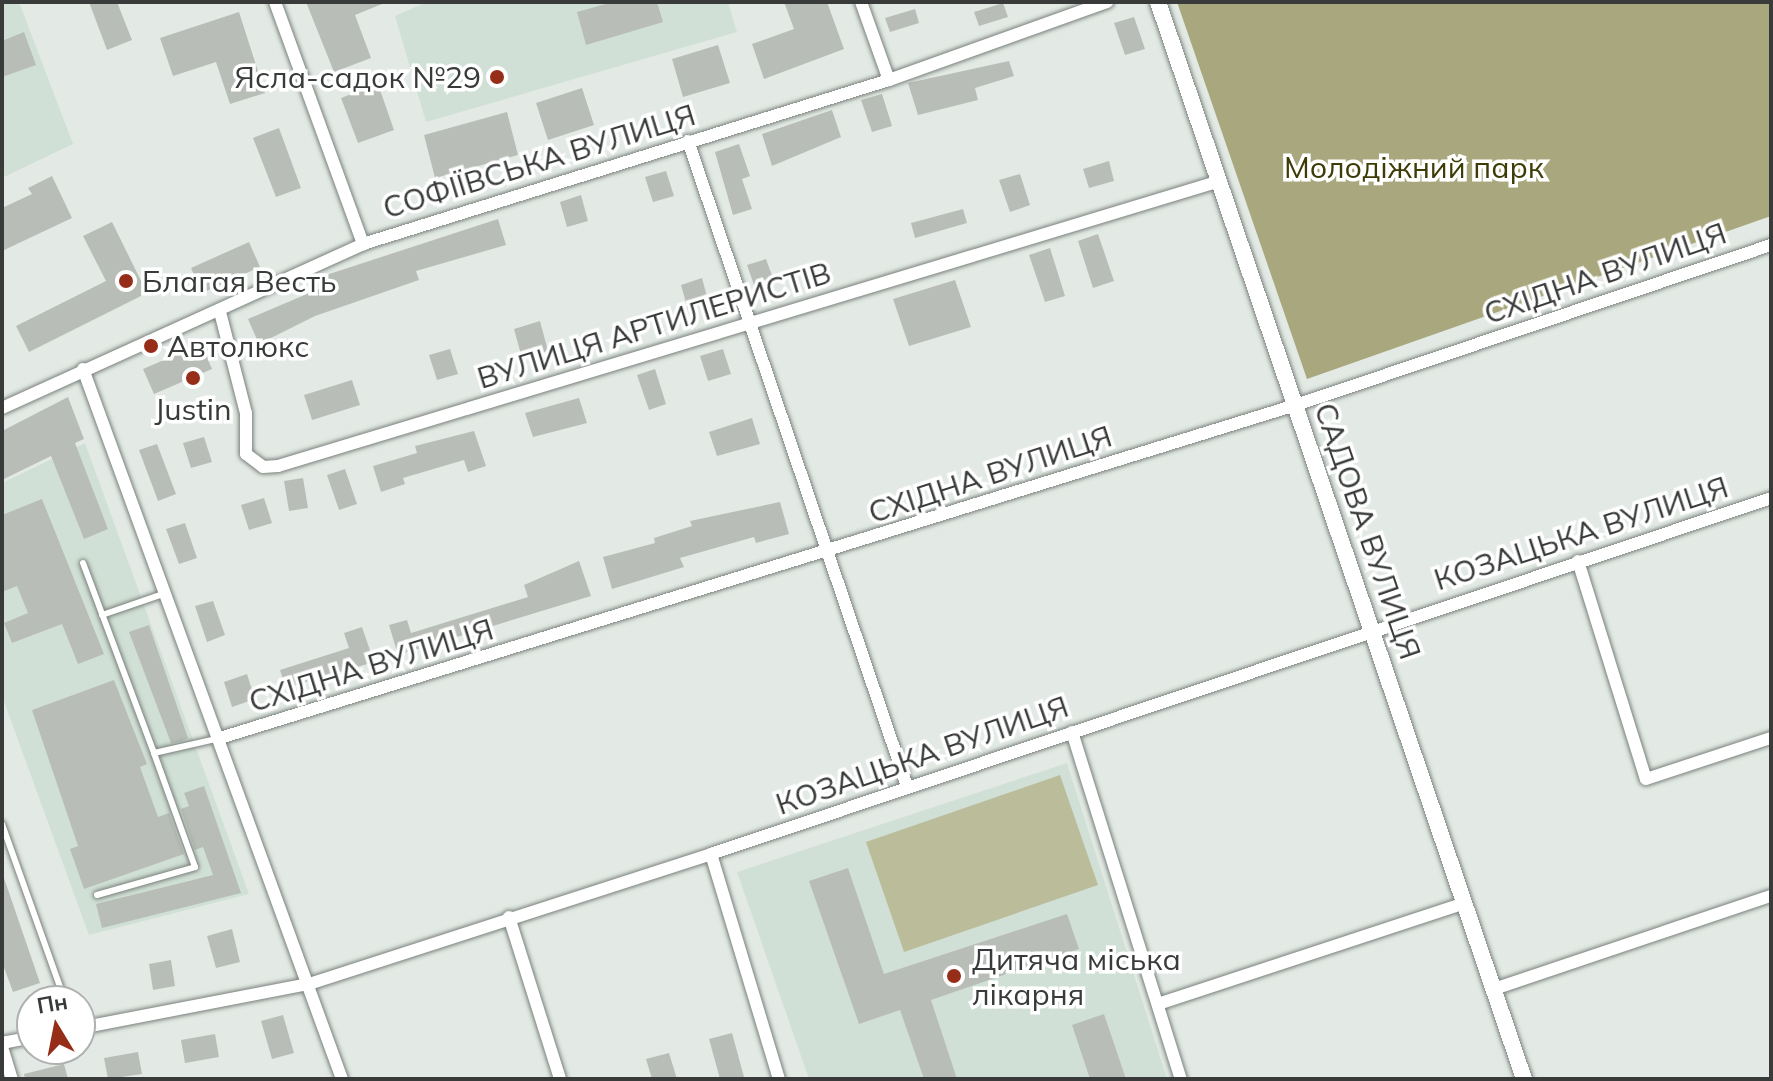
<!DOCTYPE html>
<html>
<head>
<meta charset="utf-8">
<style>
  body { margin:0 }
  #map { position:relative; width:1773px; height:1081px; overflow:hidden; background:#e3eae5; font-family:Mulish,sans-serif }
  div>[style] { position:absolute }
  .built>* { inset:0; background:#d1e0d6 }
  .green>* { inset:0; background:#bbbc9a }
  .forest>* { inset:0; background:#a8a77d }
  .building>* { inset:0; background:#b9bdb7 }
  .roads { filter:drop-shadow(0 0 2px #7a817c) drop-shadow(0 0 2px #7a817c) }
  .service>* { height:6px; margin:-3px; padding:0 3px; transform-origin:3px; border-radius:3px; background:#fff }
  .minor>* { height:12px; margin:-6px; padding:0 6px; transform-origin:6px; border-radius:6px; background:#fff }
  .tertiary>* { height:16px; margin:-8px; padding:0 8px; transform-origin:8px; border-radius:8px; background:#fff }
  .dots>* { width:22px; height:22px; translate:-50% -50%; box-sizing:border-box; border:4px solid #fff; border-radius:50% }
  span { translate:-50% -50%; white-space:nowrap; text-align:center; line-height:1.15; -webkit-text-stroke:7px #fff; paint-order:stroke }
  .poi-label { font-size:30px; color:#383b39 }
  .right { translate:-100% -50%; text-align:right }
  .left { translate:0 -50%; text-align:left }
  .street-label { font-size:30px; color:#383b39 }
  .park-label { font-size:30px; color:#3e3c06 }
  .frame { position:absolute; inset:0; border:4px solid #383b39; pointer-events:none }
  .north { position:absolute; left:16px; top:985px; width:80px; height:80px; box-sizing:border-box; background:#fff; border:2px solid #afb1b0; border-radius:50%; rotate:350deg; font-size:22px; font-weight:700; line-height:32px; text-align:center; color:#383b39 }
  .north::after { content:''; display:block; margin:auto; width:28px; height:36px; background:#962d18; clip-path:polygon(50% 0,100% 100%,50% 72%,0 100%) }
</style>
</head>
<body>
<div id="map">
  <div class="built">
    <div style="clip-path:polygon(2px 2px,19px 2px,73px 144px,2px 178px)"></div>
    <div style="clip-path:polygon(427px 2px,728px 2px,737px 32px,426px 122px,395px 16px)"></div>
    <div style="clip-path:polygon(85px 443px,249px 894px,89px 935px,2px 696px,2px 483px)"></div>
    <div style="clip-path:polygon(1067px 763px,1167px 1079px,809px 1079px,737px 872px)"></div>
  </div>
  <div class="green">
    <div style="clip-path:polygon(1060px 775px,1098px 885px,904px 952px,866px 842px)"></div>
  </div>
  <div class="forest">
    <div style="clip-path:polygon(1177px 2px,1771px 2px,1771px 216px,1307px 379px)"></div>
  </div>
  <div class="building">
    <div style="clip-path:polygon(89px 2px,117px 2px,132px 40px,107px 50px)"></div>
    <div style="clip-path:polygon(306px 2px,387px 2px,355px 15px,371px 58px,334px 72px)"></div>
    <div style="clip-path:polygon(613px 2px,657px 2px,663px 22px,586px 45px,577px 12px)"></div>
    <div style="clip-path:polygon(784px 2px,827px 2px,844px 49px,764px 79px,752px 44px,794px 29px)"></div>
    <div style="clip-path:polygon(1003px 3px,1008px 17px,979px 26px,974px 12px)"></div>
    <div style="clip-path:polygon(915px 9px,919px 23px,890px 32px,885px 18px)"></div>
    <div style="clip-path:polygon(239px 12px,265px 93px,230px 104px,216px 62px,173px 76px,160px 38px)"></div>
    <div style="clip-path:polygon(1134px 17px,1145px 49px,1125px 55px,1114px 23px)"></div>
    <div style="clip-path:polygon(24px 32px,36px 65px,2px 77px,2px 41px)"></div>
    <div style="clip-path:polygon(718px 45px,730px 83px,683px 97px,672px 59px)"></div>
    <div style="clip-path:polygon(1009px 61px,1014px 76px,975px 88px,978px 100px,918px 115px,908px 83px)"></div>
    <div style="clip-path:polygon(378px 84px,394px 130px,358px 143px,341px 98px)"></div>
    <div style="clip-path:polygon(582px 88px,594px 125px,548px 140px,536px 103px)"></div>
    <div style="clip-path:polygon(882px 94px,892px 126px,872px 132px,861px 100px)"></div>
    <div style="clip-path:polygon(832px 110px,841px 137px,772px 166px,762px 134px)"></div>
    <div style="clip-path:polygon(507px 112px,518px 155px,435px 178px,424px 135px)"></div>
    <div style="clip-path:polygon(279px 128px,301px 188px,276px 197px,253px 138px)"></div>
    <div style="clip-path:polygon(739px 144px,750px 176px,742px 179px,752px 209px,733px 215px,715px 152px)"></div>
    <div style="clip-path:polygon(1109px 161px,1114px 181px,1089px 188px,1083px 169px)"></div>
    <div style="clip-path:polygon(666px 171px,674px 196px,653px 202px,645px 177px)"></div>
    <div style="clip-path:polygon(1020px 174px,1030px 205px,1010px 212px,999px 180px)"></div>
    <div style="clip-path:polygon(52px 176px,72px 218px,2px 251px,2px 208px,32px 194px,28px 188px)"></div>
    <div style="clip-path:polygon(581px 195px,588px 221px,567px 227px,560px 202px)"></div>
    <div style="clip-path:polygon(963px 209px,967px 223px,915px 238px,911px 223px)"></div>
    <div style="clip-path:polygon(498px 219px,506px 245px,416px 271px,419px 280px,315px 316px,259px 344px,248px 319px,321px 288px,317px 278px)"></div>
    <div style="clip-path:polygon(112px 222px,147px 293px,29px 352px,16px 326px,106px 281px,83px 236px)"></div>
    <div style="clip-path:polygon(1098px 234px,1114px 281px,1093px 288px,1078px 241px)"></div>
    <div style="clip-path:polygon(249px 242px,260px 267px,202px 293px,191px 268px)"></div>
    <div style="clip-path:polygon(1050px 248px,1065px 296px,1045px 302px,1029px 255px)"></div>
    <div style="clip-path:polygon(766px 259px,774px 281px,755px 288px,747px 265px)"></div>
    <div style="clip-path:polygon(702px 278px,709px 304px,688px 310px,681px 285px)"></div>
    <div style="clip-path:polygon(955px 280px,971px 327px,909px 346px,893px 299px)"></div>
    <div style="clip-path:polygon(540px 321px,548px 351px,522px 358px,514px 329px)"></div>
    <div style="clip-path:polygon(201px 344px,212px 369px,154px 394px,143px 369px)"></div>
    <div style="clip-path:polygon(450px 349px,458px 374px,437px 380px,429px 355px)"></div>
    <div style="clip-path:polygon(723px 349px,731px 374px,708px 381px,700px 356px)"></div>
    <div style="clip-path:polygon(655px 369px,666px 404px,649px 410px,637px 375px)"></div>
    <div style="clip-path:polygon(352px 380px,360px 405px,312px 420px,304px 395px)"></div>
    <div style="clip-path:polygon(68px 397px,84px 439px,75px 443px,108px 529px,84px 539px,51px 456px,2px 480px,2px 431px)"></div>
    <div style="clip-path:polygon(579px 398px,587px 423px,533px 437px,525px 413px)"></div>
    <div style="clip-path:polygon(752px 418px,760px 444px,717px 456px,709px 432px)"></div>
    <div style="clip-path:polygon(474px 431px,486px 466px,468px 472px,464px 460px,403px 478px,405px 484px,381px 492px,373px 466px,417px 453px,415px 446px)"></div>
    <div style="clip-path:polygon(204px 437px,212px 462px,191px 468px,183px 443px)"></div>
    <div style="clip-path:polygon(157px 444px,176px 494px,158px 501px,139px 450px)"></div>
    <div style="clip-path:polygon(345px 469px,357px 504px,339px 510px,327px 475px)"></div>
    <div style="clip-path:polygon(303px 478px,308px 508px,289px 511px,284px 481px)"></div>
    <div style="clip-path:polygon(264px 498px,272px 523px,249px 530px,241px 505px)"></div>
    <div style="clip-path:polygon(42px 499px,104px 654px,78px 664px,62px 624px,12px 643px,4px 623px,28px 613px,17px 586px,2px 592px,2px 515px)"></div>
    <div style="clip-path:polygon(780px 502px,789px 534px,756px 543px,754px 537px,680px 558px,684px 567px,612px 589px,603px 557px,655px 543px,654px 538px,692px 526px,690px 521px)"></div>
    <div style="clip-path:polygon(185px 523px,197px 558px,179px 564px,166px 529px)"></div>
    <div style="clip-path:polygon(579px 561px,591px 596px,398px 655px,389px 625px,407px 620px,411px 633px,528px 597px,524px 585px)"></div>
    <div style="clip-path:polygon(213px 601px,225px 635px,207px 642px,195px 606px)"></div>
    <div style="clip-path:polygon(149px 625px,188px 738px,182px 741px,171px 743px,129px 632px)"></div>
    <div style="clip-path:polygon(362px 627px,374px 662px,286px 688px,280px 670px,349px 648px,344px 633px)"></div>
    <div style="clip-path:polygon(247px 674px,255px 699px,232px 707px,224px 682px)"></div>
    <div style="clip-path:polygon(114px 680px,147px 764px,140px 767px,158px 817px,169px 813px,184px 854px,84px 889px,70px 849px,78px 846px,32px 710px)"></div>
    <div style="clip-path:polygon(204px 786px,241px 893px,102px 928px,96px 904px,213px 875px,203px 847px,195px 850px,181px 809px,189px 806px,184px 793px)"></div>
    <div style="clip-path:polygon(848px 868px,884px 974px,1067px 914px,1079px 949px,931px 1000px,957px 1079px,924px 1079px,900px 1010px,859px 1024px,809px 881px)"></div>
    <div style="clip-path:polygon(4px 878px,40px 983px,13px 992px,2px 962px)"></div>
    <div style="clip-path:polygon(232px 929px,240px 962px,216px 968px,207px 936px)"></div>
    <div style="clip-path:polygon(171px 960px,175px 986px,153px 990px,149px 964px)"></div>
    <div style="clip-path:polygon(1104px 1014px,1126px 1079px,1090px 1079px,1072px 1025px)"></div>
    <div style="clip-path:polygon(283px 1015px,294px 1053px,272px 1059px,261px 1021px)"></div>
    <div style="clip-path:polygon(732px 1033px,744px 1077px,720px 1079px,709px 1039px)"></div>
    <div style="clip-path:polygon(215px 1034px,219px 1057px,185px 1063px,181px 1040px)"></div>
    <div style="clip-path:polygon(138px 1052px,142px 1074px,108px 1079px,104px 1058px)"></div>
    <div style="clip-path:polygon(669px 1053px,677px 1079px,652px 1079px,646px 1059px)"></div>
    <div style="clip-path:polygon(64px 1064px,68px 1079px,25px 1079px,24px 1074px)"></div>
  </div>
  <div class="roads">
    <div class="service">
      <div style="left:83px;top:563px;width:203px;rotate:69.5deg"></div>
      <div style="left:102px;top:615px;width:68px;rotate:-19deg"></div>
      <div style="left:2px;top:824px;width:188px;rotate:70.4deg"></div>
      <div style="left:97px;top:895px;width:102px;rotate:-15.9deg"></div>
      <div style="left:195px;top:867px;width:121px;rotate:-109.8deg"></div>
      <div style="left:154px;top:753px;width:64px;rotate:-12.7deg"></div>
    </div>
    <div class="minor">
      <div style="left:275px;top:2px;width:258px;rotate:70deg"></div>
      <div style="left:861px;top:2px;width:83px;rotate:70.3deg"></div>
      <div style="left:688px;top:141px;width:681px;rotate:71.25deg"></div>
      <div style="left:220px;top:312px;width:104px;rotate:75.6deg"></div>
      <div style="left:246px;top:413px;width:41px;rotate:90deg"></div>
      <div style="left:246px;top:454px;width:21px;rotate:37deg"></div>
      <div style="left:263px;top:467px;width:15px;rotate:-4deg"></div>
      <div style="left:278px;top:466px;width:984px;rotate:-16.83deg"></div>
      <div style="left:83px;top:369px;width:756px;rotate:69.96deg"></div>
      <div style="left:2px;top:408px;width:397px;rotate:-24.4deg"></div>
      <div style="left:363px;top:244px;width:551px;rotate:-17.32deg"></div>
      <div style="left:889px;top:80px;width:232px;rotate:-19.7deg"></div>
      <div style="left:1578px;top:561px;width:228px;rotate:72.7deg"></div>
      <div style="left:1646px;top:779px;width:132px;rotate:-18.2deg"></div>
      <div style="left:1072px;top:732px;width:364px;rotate:72.6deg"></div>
      <div style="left:220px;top:738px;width:1126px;rotate:-17.2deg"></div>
      <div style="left:1296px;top:405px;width:501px;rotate:-18.62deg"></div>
      <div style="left:711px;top:854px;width:235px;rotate:73.2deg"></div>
      <div style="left:509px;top:917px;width:170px;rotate:72.5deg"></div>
      <div style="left:1494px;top:989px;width:292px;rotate:-18.6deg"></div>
      <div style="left:1158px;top:1004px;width:324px;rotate:-18.2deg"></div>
      <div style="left:80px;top:1028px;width:233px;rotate:-10.9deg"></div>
      <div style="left:309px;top:984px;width:422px;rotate:-17.9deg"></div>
      <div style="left:711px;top:854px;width:1118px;rotate:-18.56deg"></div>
      <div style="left:2px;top:1043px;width:31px;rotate:-11deg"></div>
      <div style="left:2px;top:1047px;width:34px;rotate:73deg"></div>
    </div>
    <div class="tertiary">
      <div style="left:1158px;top:2px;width:1137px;rotate:71.23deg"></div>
    </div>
  </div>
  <div class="dots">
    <div style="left:497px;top:77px;background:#962d18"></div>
    <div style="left:126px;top:281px;background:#962d18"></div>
    <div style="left:151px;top:346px;background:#962d18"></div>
    <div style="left:193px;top:378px;background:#962d18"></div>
    <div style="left:954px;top:976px;background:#962d18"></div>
  </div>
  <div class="poi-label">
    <span class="right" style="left:481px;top:77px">Ясла-садок №29</span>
    <span class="left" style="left:142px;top:281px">Благая Весть</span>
    <span class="left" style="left:167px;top:346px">Автолюкс</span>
    <span style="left:193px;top:409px">Justin</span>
    <span class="left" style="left:972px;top:976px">Дитяча міська<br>лікарня</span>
  </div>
  <div class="street-label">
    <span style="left:539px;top:161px;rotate:-17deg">СОФІЇВСЬКА ВУЛИЦЯ</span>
    <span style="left:1605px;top:273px;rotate:-19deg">СХІДНА ВУЛИЦЯ</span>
    <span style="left:654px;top:325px;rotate:-17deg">ВУЛИЦЯ АРТИЛЕРИСТІВ</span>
    <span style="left:990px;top:474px;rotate:-18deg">СХІДНА ВУЛИЦЯ</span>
    <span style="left:1368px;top:531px;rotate:71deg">САДОВА ВУЛИЦЯ</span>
    <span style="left:1581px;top:533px;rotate:-18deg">КОЗАЦЬКА ВУЛИЦЯ</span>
    <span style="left:371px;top:665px;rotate:-17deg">СХІДНА ВУЛИЦЯ</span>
    <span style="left:922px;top:755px;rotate:-19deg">КОЗАЦЬКА ВУЛИЦЯ</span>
  </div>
  <div class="park-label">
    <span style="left:1414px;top:167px">Молодіжний парк</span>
  </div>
  <div class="frame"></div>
  <div class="north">Пн</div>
</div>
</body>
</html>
